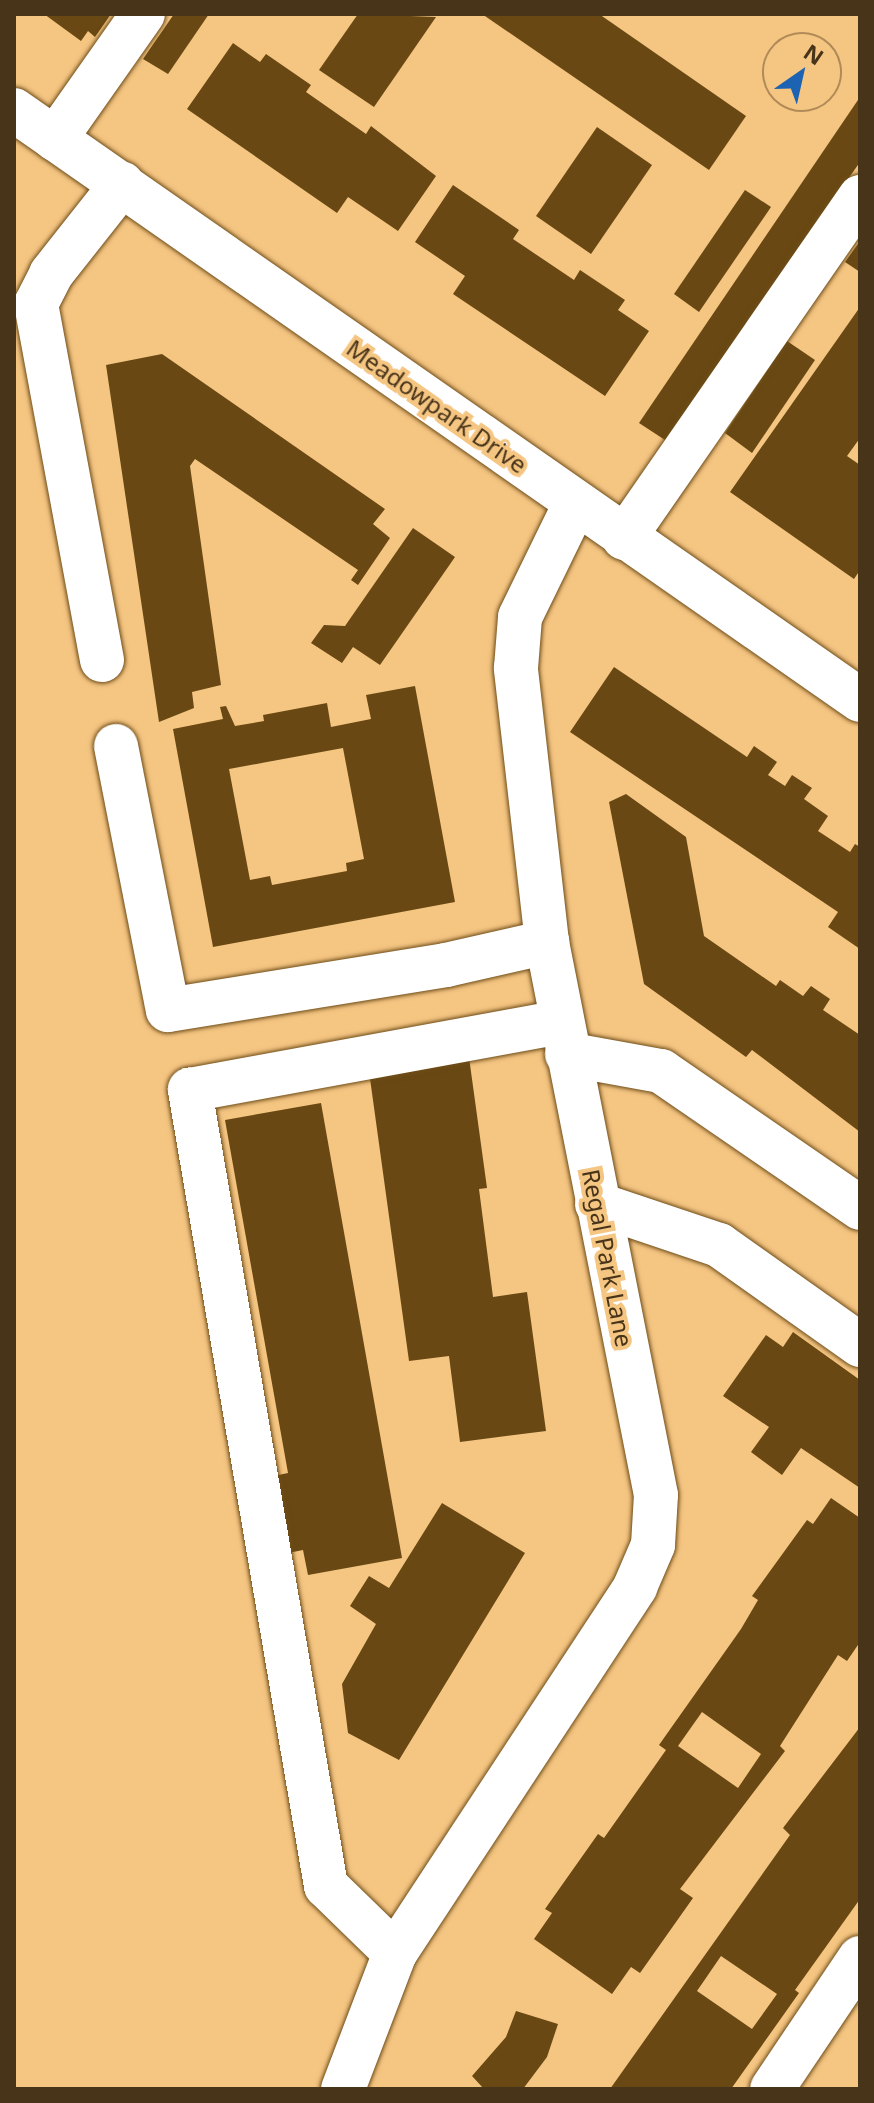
<!DOCTYPE html>
<html>
<head>
<meta charset="utf-8">
<style>
  body { margin:0 }
  #map { position:relative; width:874px; height:2103px; overflow:hidden; background:#f5c582; font-family:"Noto Sans",sans-serif }
  div>[style] { position:absolute }
  .building>* { inset:0; background:#694813 }
  .roads { filter:drop-shadow(0 0 2px #6e4d19) drop-shadow(0 0 2px #6e4d19) }
  .minor>* { height:44px; margin:-22px; padding:0 22px; transform-origin:22px; border-radius:22px; background:#fff }
  span { translate:-50% -50%; white-space:nowrap; text-align:center; line-height:1.15; -webkit-text-stroke:8px #f5c582; paint-order:stroke }
  .street-label { font-size:24px; color:#483419 }
  .frame { position:absolute; inset:0; border:16px solid #483419; pointer-events:none }
  .north { position:absolute; left:762px; top:32px; width:80px; height:80px; box-sizing:border-box; background:#f5c582; border:2px solid #b08b58; border-radius:50%; rotate:34deg; font-size:22px; font-weight:700; line-height:32px; text-align:center; color:#483419 }
  .north::after { content:''; display:block; margin:auto; width:28px; height:36px; background:#1d63b3; clip-path:polygon(50% 0,100% 100%,50% 72%,0 100%) }
</style>
</head>
<body>
<div id="map">
  <div class="building">
    <div style="clip-path:polygon(44px 14px,111px 14px,95px 37px,88px 31px,81px 41px)"></div>
    <div style="clip-path:polygon(174px 14px,209px 14px,168px 74px,143px 59px)"></div>
    <div style="clip-path:polygon(358px 14px,436px 17px,374px 107px,319px 70px)"></div>
    <div style="clip-path:polygon(482px 14px,599px 14px,746px 116px,709px 170px)"></div>
    <div style="clip-path:polygon(233px 43px,260px 62px,266px 54px,311px 85px,306px 92px,366px 134px,371px 126px,436px 176px,398px 231px,348px 197px,337px 213px,187px 109px)"></div>
    <div style="clip-path:polygon(860px 97px,860px 162px,665px 440px,639px 423px)"></div>
    <div style="clip-path:polygon(597px 127px,652px 165px,591px 254px,536px 216px)"></div>
    <div style="clip-path:polygon(453px 185px,519px 230px,513px 239px,574px 280px,580px 270px,625px 300px,618px 310px,649px 331px,605px 396px,453px 294px,465px 276px,415px 242px)"></div>
    <div style="clip-path:polygon(745px 190px,771px 207px,699px 312px,674px 294px)"></div>
    <div style="clip-path:polygon(860px 241px,860px 272px,845px 262px)"></div>
    <div style="clip-path:polygon(860px 307px,860px 438px,847px 456px,860px 465px,860px 570px,854px 579px,730px 492px)"></div>
    <div style="clip-path:polygon(787px 341px,815px 360px,752px 453px,725px 433px)"></div>
    <div style="clip-path:polygon(162px 354px,385px 509px,373px 524px,390px 538px,358px 585px,351px 580px,358px 570px,195px 459px,190px 466px,221px 685px,192px 692px,194px 708px,159px 722px,106px 365px)"></div>
    <div style="clip-path:polygon(413px 528px,455px 557px,380px 665px,353px 647px,342px 663px,311px 643px,324px 625px,345px 626px)"></div>
    <div style="clip-path:polygon(614px 667px,747px 757px,754px 746px,777px 762px,768px 775px,785px 786px,792px 775px,812px 788px,804px 799px,828px 816px,818px 831px,850px 852px,855px 844px,860px 847px,860px 949px,828px 927px,838px 912px,570px 732px)"></div>
    <div style="clip-path:polygon(evenodd,415px 686px,455px 902px,213px 947px,173px 729px,223px 719px,220px 707px,226px 706px,235px 726px,264px 721px,263px 715px,327px 703px,331px 727px,371px 719px,366px 695px,415px 686px,343px 748px,364px 859px,346px 863px,347px 871px,272px 885px,270px 876px,250px 880px,229px 769px,343px 748px)"></div>
    <div style="clip-path:polygon(626px 794px,686px 837px,704px 936px,776px 986px,780px 980px,803px 996px,811px 986px,830px 999px,823px 1010px,860px 1035px,860px 1132px,752px 1050px,746px 1057px,644px 984px,609px 802px)"></div>
    <div style="clip-path:polygon(468px 1050px,487px 1188px,479px 1189px,493px 1297px,527px 1292px,546px 1431px,460px 1442px,449px 1356px,409px 1361px,368px 1064px)"></div>
    <div style="clip-path:polygon(321px 1103px,402px 1558px,308px 1575px,303px 1550px,288px 1553px,274px 1476px,288px 1473px,225px 1120px)"></div>
    <div style="clip-path:polygon(793px 1332px,860px 1380px,860px 1488px,801px 1448px,782px 1475px,751px 1452px,769px 1427px,723px 1396px,766px 1335px,783px 1347px)"></div>
    <div style="clip-path:polygon(evenodd,831px 1498px,860px 1518px,860px 1642px,847px 1661px,838px 1655px,780px 1746px,785px 1751px,680px 1889px,693px 1898px,640px 1973px,631px 1967px,612px 1994px,534px 1939px,552px 1913px,545px 1909px,598px 1834px,604px 1838px,666px 1750px,659px 1745px,741px 1629px,758px 1600px,752px 1596px,807px 1520px,813px 1524px,831px 1498px,702px 1712px,761px 1754px,738px 1788px,678px 1746px,702px 1712px)"></div>
    <div style="clip-path:polygon(442px 1503px,525px 1553px,399px 1760px,348px 1733px,342px 1684px,376px 1624px,350px 1606px,369px 1576px,389px 1588px)"></div>
    <div style="clip-path:polygon(evenodd,860px 1727px,860px 1899px,795px 1990px,799px 1993px,731px 2089px,610px 2089px,790px 1835px,783px 1828px,860px 1727px,721px 1956px,777px 1994px,752px 2029px,697px 1991px,721px 1956px)"></div>
    <div style="clip-path:polygon(516px 2011px,558px 2024px,547px 2057px,523px 2089px,484px 2089px,472px 2076px,506px 2037px)"></div>
  </div>
  <div class="roads">
    <div class="minor">
      <div style="left:14px;top:110px;width:1031px;rotate:34.89deg"></div>
      <div style="left:55px;top:139px;width:153px;rotate:-54.9deg"></div>
      <div style="left:624px;top:538px;width:415px;rotate:-55.3deg"></div>
      <div style="left:102px;top:660px;width:362px;rotate:-100.5deg"></div>
      <div style="left:36px;top:304px;width:34px;rotate:-63deg"></div>
      <div style="left:51px;top:274px;width:115px;rotate:-51.7deg"></div>
      <div style="left:116px;top:746px;width:269px;rotate:78.9deg"></div>
      <div style="left:168px;top:1010px;width:282px;rotate:-9.2deg"></div>
      <div style="left:446px;top:965px;width:104px;rotate:-12.8deg"></div>
      <div style="left:567px;top:1054px;width:96px;rotate:10.3deg"></div>
      <div style="left:661px;top:1071px;width:242px;rotate:34.5deg"></div>
      <div style="left:597px;top:1204px;width:129px;rotate:18.6deg"></div>
      <div style="left:719px;top:1245px;width:173px;rotate:35.3deg"></div>
      <div style="left:395px;top:1953px;width:96px;rotate:-135.8deg"></div>
      <div style="left:326px;top:1886px;width:808px;rotate:-99.7deg"></div>
      <div style="left:190px;top:1090px;width:378px;rotate:-10.4deg"></div>
      <div style="left:343px;top:2089px;width:146px;rotate:-69.1deg"></div>
      <div style="left:395px;top:1953px;width:438px;rotate:-56.7deg"></div>
      <div style="left:635px;top:1587px;width:46px;rotate:-66.8deg"></div>
      <div style="left:653px;top:1545px;width:50px;rotate:-86.6deg"></div>
      <div style="left:656px;top:1495px;width:564px;rotate:-101.15deg"></div>
      <div style="left:547px;top:942px;width:276px;rotate:-96.5deg"></div>
      <div style="left:516px;top:668px;width:51px;rotate:-85.5deg"></div>
      <div style="left:520px;top:617px;width:126px;rotate:-64deg"></div>
      <div style="left:772px;top:2089px;width:158px;rotate:-56.1deg"></div>
    </div>
  </div>
  <div class="street-label">
    <span style="left:437px;top:406px;rotate:35deg">Meadowpark Drive</span>
    <span style="left:608px;top:1258px;rotate:79deg">Regal Park Lane</span>
  </div>
  <div class="frame"></div>
  <div class="north">N</div>
</div>
</body>
</html>
